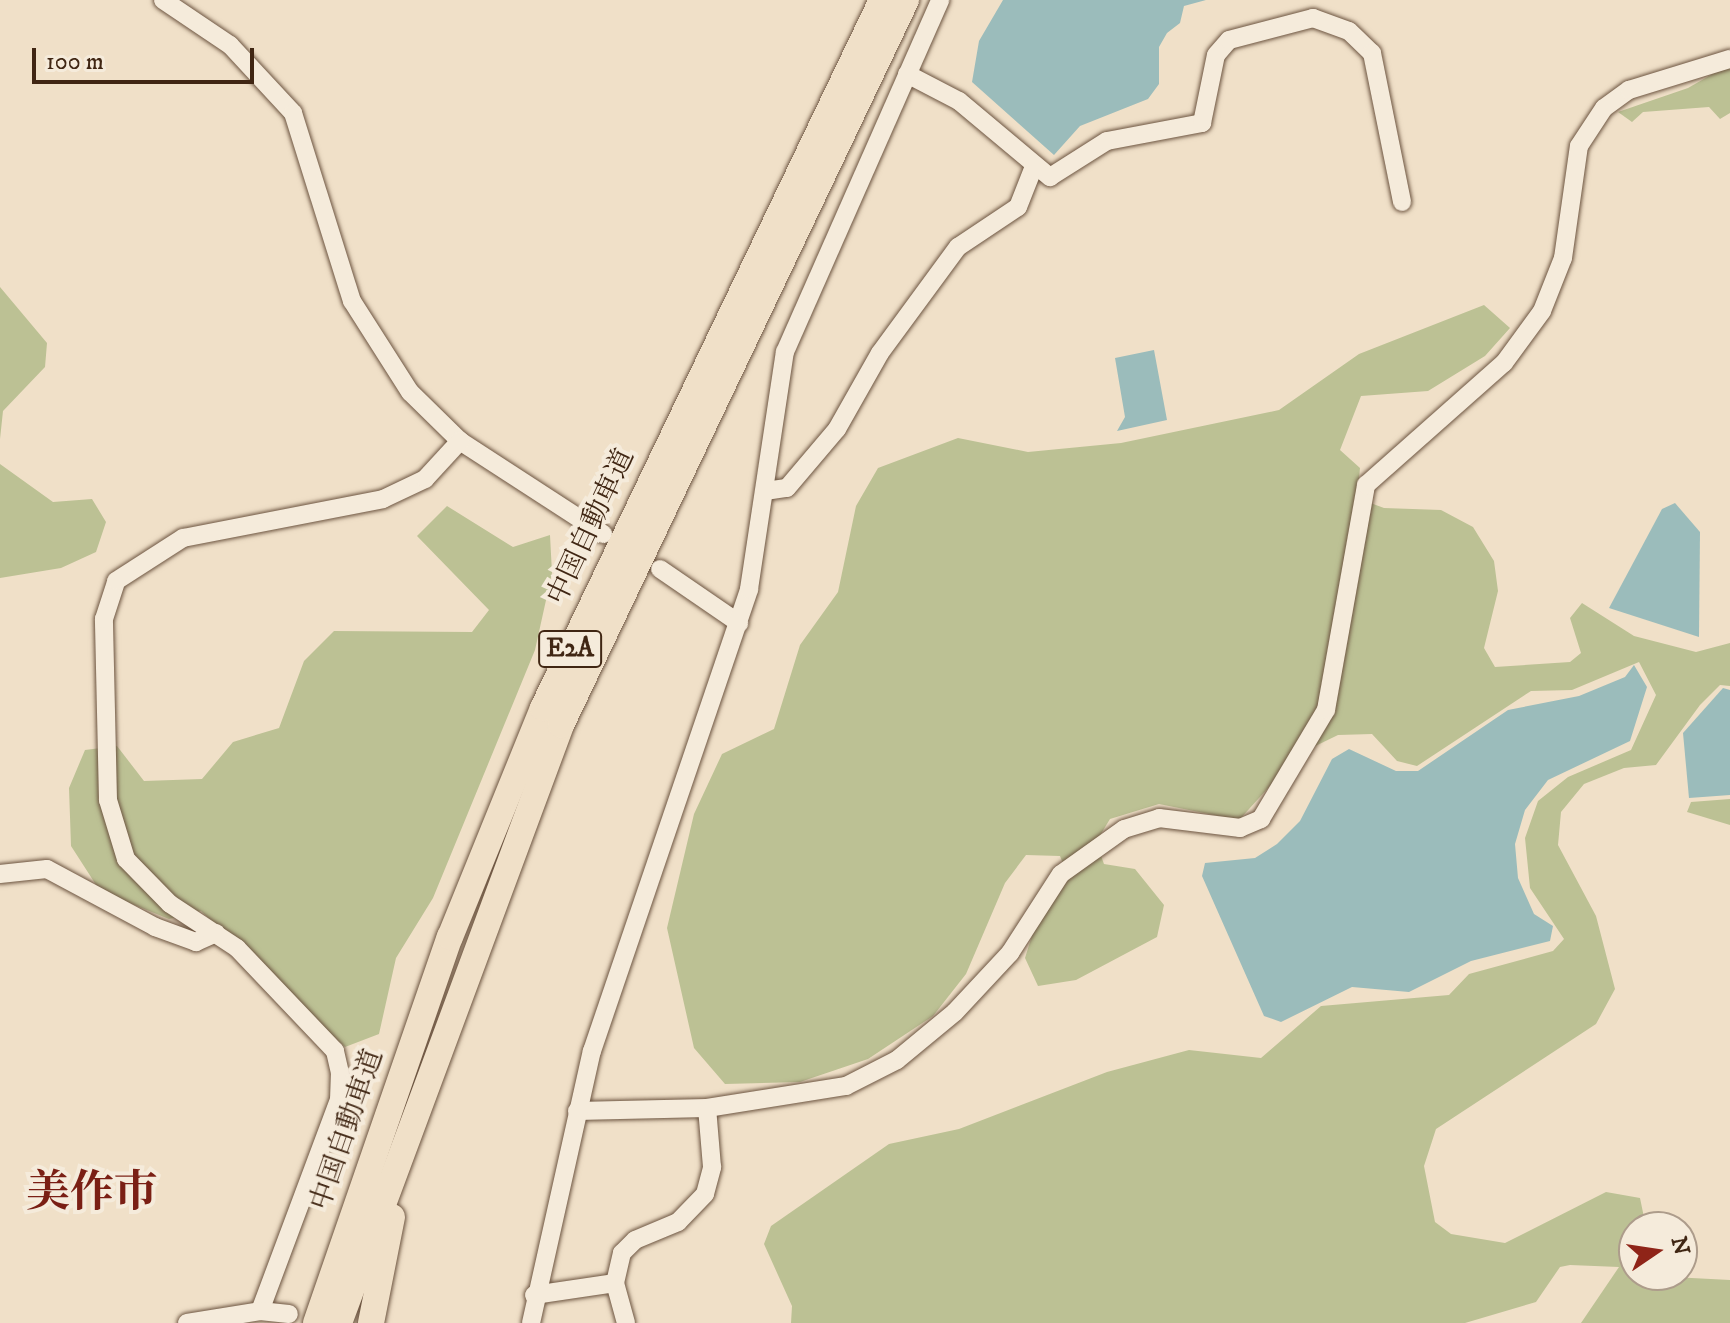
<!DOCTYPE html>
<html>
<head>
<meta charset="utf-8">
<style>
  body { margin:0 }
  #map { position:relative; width:1730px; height:1323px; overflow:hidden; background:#f0e0c8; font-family:"IM FELL DW Pica","Noto Serif JP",serif }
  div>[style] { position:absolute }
  .green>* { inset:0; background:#bcc194 }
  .water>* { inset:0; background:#9bbcbb }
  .roads { filter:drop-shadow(0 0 2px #6c5440) drop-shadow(0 0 2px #6c5440) }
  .minor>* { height:18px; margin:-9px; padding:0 9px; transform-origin:9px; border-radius:9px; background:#f5ebdb }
  .highway>* { height:26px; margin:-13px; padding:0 13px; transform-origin:13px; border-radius:13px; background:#f0e0c8 }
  span { translate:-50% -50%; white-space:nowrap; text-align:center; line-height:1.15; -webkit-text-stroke:8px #f5ebdb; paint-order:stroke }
  .shield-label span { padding:2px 6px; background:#f5ebdb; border:2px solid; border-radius:6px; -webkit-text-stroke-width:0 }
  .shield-label { font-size:26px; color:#402613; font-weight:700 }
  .street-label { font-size:28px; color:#402613 }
  .town-label { font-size:44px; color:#7a1f14; font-weight:700 }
  .north { position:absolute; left:1618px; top:1211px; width:80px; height:80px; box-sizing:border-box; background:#f5ebdb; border:2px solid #ad9c8b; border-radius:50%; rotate:77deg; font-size:22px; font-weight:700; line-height:32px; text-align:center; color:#402613 }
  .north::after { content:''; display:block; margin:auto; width:28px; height:36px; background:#8f2418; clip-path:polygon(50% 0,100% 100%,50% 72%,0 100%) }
  .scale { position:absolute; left:32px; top:48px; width:222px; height:36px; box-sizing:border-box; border:4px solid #402613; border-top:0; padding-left:10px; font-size:24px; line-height:28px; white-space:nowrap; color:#402613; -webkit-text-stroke:6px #f5ebdb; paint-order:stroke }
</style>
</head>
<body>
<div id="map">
  <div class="green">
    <div style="clip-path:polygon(1730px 64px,1730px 113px,1720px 119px,1709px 107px,1643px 112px,1632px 122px,1618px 112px,1688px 88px)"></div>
    <div style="clip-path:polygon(0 287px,47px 343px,45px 367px,3px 411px,0 439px)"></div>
    <div style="clip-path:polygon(1484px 305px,1510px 328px,1485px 356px,1428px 391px,1361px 396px,1340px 450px,1360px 468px,1357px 498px,1384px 508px,1441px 510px,1473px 527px,1494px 561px,1498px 591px,1484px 648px,1495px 667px,1570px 662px,1581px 653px,1570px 618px,1582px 603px,1634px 636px,1696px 652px,1730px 643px,1730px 686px,1720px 685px,1700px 705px,1656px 765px,1624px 768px,1584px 784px,1561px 812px,1558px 845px,1596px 916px,1615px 989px,1596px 1024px,1436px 1129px,1424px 1166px,1435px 1222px,1451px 1234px,1505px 1243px,1606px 1192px,1640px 1198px,1646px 1227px,1634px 1227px,1634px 1275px,1730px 1280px,1730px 1323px,1581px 1323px,1619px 1267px,1570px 1265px,1560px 1267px,1536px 1302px,1465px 1323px,791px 1323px,792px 1306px,764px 1244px,771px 1226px,889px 1144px,959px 1129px,1107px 1072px,1189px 1050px,1261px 1058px,1321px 1006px,1449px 995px,1469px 974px,1553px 951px,1564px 939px,1530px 888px,1525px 838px,1538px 801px,1568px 777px,1631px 750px,1656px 695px,1639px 662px,1572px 690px,1531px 691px,1417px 766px,1397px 761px,1372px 734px,1338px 735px,1299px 754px,1239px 820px,1159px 804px,1110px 819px,1096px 842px,1104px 864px,1135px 869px,1164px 905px,1157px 937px,1076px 980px,1038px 986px,1025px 958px,1035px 926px,1069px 879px,1060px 856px,1026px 855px,1005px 883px,966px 974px,933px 1016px,868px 1059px,800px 1082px,725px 1084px,694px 1048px,667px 928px,694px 814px,722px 754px,774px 729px,800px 645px,838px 592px,856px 506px,878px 468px,958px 438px,1028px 452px,1121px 443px,1279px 410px,1359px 354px)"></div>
    <div style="clip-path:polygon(0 464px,53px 502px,92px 499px,106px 522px,96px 552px,61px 568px,0 578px)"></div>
    <div style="clip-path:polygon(447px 506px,513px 547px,550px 535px,552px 573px,535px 650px,433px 898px,396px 958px,379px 1034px,345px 1047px,201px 911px,169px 919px,100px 891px,71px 846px,69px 788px,85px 750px,117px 746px,144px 781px,202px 779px,233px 742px,279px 728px,304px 661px,334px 631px,472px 632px,489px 610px,417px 536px)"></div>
    <div style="clip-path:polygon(1730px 799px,1730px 825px,1687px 812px,1691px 802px)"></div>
  </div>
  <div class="water">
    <div style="clip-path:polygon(1003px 0,1206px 0,1184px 6px,1180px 23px,1167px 33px,1159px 47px,1159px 84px,1148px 99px,1080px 126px,1054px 155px,972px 82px,979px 41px)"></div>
    <div style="clip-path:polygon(1154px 350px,1167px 420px,1117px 431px,1125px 417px,1115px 358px)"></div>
    <div style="clip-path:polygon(1675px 503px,1700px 532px,1699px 637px,1609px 608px,1662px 509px)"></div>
    <div style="clip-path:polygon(1634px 665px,1647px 687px,1630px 741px,1548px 780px,1525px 810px,1515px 844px,1518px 878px,1534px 914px,1553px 926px,1550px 941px,1471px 961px,1409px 992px,1352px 987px,1281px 1022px,1264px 1016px,1202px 876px,1205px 863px,1255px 858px,1277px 844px,1300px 821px,1332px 759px,1349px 749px,1396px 771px,1418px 771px,1508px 710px,1579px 696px,1625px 677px)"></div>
    <div style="clip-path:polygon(1723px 688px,1730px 690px,1730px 795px,1689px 798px,1683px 733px)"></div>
  </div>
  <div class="roads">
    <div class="minor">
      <div style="left:163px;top:0;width:81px;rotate:33.9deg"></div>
      <div style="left:230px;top:45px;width:93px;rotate:47.2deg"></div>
      <div style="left:293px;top:113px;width:197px;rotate:72.6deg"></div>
      <div style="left:352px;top:301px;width:108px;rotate:57.5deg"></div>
      <div style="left:410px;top:392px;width:70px;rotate:44.4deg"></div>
      <div style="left:460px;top:441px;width:171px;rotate:33deg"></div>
      <div style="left:907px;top:74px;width:59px;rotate:27.4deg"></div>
      <div style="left:959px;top:101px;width:119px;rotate:39.9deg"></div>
      <div style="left:1050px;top:177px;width:67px;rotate:-32.3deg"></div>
      <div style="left:1107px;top:141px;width:97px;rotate:-10.7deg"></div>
      <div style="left:1202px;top:123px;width:69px;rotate:-78.4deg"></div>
      <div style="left:1216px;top:55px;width:20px;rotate:-49deg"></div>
      <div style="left:1229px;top:40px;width:87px;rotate:-14.7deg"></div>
      <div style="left:1313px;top:18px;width:38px;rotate:20deg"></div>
      <div style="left:1349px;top:31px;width:32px;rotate:44deg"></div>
      <div style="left:1372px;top:53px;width:152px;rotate:78.6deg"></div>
      <div style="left:765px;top:491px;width:22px;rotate:-8deg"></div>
      <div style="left:787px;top:488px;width:77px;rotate:-49.7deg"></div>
      <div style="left:837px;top:429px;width:87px;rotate:-60.5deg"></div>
      <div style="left:880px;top:353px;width:132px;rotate:-53.7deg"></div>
      <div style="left:958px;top:247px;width:72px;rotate:-33.7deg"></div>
      <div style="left:1018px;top:207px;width:41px;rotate:-68.5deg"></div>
      <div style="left:660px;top:569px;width:96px;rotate:34.4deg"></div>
      <div style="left:0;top:874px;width:47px;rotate:-6.1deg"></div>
      <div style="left:47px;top:869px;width:123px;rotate:28.2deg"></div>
      <div style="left:155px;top:927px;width:44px;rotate:20.1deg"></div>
      <div style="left:196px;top:942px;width:22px;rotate:-24deg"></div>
      <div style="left:577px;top:1111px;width:130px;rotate:-1.3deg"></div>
      <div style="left:707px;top:1108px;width:141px;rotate:-9deg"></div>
      <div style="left:846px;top:1086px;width:57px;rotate:-27deg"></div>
      <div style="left:897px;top:1060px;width:75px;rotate:-39.6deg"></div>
      <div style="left:955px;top:1012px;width:81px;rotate:-47deg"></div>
      <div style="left:1010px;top:953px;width:94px;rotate:-57.2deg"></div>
      <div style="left:1061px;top:874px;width:77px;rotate:-35.5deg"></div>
      <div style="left:1124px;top:829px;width:37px;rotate:-17deg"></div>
      <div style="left:1159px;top:818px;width:82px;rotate:7deg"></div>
      <div style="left:1240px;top:828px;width:23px;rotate:-23deg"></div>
      <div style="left:1261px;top:819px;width:127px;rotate:-59.2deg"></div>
      <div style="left:1326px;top:710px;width:229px;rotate:-79.9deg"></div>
      <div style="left:1366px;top:485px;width:184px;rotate:-41.5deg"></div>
      <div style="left:1504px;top:363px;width:64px;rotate:-53.8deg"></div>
      <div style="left:1542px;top:311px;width:57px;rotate:-68.4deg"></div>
      <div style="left:1563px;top:258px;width:113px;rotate:-81.9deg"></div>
      <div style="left:1579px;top:146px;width:45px;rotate:-56.7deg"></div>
      <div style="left:1604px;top:108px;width:31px;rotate:-36deg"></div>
      <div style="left:1629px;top:90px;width:106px;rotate:-17.1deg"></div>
      <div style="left:534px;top:1295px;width:82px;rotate:-8.4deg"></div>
      <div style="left:260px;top:1311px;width:225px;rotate:-69.5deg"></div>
      <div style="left:339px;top:1100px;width:27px;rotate:-88deg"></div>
      <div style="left:340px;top:1073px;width:23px;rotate:-103deg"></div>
      <div style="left:335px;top:1051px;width:142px;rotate:-133.6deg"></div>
      <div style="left:237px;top:948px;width:80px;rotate:-146.7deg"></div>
      <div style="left:170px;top:904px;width:63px;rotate:-134.4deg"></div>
      <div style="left:126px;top:859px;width:62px;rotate:-107deg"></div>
      <div style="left:108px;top:800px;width:181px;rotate:-91.3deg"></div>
      <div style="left:104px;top:619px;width:40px;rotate:-72deg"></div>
      <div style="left:116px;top:581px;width:80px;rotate:-32.7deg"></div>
      <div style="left:183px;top:538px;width:204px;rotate:-11deg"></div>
      <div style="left:383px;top:499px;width:47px;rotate:-25.5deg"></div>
      <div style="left:425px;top:479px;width:52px;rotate:-47.4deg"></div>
      <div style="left:187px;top:1323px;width:74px;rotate:-9.3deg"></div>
      <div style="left:260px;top:1311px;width:29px;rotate:6deg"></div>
      <div style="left:531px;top:1323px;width:279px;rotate:-77.4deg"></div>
      <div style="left:592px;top:1051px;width:488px;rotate:-71.2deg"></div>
      <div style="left:749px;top:589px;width:240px;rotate:-81.4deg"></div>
      <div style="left:785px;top:352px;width:385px;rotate:-66.2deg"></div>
      <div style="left:626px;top:1323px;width:41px;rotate:-105.4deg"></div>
      <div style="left:615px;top:1283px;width:31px;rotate:-77deg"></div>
      <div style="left:622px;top:1253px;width:18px;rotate:-45deg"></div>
      <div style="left:635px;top:1240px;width:47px;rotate:-22.7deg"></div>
      <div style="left:678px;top:1222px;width:39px;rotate:-46deg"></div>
      <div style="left:705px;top:1194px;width:28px;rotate:-75deg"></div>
      <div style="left:712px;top:1167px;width:59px;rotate:-94.8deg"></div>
    </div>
    <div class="highway">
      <div style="left:316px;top:1323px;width:409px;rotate:-70.9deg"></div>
      <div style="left:450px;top:937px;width:247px;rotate:-67.9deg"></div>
      <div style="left:543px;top:708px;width:785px;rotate:-64.41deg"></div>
      <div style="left:339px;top:1323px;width:638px;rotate:-69.63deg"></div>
      <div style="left:561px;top:725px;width:803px;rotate:-64.55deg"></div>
      <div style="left:371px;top:1323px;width:108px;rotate:-78.8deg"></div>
    </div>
  </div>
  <div class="shield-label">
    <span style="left:570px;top:649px">E2A</span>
  </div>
  <div class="street-label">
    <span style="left:591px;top:527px;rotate:-65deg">中国自動車道</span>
    <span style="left:347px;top:1130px;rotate:-71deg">中国自動車道</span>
  </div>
  <div class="town-label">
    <span style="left:92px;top:1194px">美作市</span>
  </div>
  <div class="north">N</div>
  <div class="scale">100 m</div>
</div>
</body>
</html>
